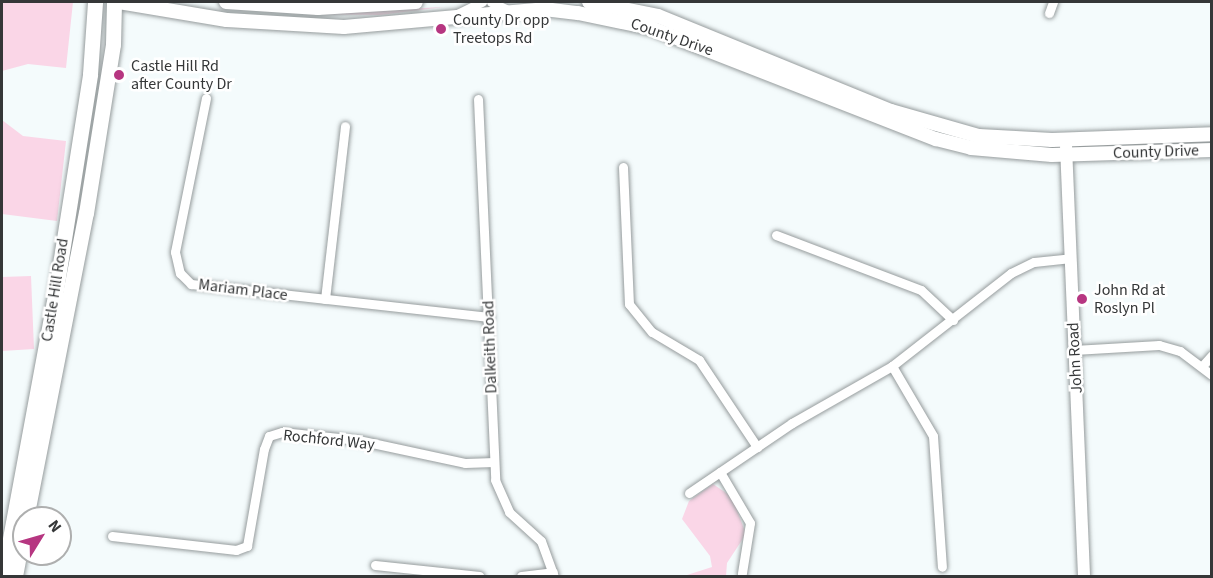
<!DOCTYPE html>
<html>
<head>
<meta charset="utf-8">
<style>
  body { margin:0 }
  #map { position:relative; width:1213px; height:578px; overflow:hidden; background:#f4fbfc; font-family:"Source Sans 3",sans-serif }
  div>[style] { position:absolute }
  .green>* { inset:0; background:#fad6e7 }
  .roads { filter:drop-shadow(0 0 2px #969c9d) drop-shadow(0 0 2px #969c9d) }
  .minor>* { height:9px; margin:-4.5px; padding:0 4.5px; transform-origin:4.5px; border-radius:4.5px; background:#fff }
  .tertiary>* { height:12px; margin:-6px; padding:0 6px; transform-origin:6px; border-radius:6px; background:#fff }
  .secondary>* { height:14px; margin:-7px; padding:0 7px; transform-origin:7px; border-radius:7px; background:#fff }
  .primary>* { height:15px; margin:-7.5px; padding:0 7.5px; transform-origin:7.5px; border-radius:7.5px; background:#fff }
  .dots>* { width:16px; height:16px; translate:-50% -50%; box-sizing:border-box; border:3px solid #fff; border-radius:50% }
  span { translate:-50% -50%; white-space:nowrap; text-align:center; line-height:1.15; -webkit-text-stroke:5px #fff; paint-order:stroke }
  .poi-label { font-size:16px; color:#353738 }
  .left { translate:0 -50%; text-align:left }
  .street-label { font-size:16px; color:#353738 }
  .frame { position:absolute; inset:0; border:3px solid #353738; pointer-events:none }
  .north { position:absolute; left:12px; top:506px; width:60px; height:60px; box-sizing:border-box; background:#fff; border:2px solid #aeafaf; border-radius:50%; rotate:53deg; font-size:16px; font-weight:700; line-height:24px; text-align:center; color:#353738 }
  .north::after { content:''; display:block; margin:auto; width:21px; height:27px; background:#b63681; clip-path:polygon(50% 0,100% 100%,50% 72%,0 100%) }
</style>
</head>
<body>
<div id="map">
  <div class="green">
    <div style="clip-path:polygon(2px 2px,73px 2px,66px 68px,28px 64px,2px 71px)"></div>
    <div style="clip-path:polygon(444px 7px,380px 15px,309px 14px,346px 12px)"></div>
    <div style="clip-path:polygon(2px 120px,23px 136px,66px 141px,57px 221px,2px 214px)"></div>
    <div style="clip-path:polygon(31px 276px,34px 349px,2px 351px,2px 277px)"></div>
    <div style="clip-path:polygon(713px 484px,732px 497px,746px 534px,727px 563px,726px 576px,684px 576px,712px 567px,710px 556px,682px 519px,689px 501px)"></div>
  </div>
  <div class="roads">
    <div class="minor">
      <div style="left:491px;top:2px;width:19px;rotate:25deg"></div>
      <div style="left:1049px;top:13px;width:12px;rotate:-70deg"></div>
      <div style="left:457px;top:14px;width:28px;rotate:-26deg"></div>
      <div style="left:206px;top:98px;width:157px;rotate:101.4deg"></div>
      <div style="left:175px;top:252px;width:22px;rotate:77deg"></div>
      <div style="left:180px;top:273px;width:16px;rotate:45deg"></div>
      <div style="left:191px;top:284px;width:300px;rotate:6.3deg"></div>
      <div style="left:478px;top:99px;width:381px;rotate:87.4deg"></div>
      <div style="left:495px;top:480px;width:35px;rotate:66deg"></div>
      <div style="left:509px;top:512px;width:43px;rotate:42.2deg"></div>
      <div style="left:541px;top:541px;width:37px;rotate:70deg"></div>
      <div style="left:623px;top:167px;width:137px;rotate:87.5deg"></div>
      <div style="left:629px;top:304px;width:36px;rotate:51deg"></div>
      <div style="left:652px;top:332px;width:55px;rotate:30.8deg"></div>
      <div style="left:699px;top:360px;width:105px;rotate:56.3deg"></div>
      <div style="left:776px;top:235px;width:155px;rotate:20.8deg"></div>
      <div style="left:921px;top:290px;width:44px;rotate:43.2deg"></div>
      <div style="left:325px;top:299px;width:174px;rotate:-83.4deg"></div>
      <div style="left:1074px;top:350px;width:85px;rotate:-3.4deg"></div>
      <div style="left:1159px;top:345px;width:22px;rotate:16deg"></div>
      <div style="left:1180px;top:351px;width:40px;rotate:37deg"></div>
      <div style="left:1204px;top:364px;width:12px;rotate:-48deg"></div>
      <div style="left:892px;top:366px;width:81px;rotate:59.6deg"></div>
      <div style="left:933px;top:436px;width:131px;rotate:86.1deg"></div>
      <div style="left:720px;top:472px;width:59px;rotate:59.5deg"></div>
      <div style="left:750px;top:523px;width:51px;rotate:99.1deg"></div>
      <div style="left:689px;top:493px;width:125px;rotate:-34.2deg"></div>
      <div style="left:792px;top:423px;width:115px;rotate:-29.7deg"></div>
      <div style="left:892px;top:366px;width:151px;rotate:-38deg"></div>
      <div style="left:1011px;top:273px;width:25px;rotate:-26deg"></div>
      <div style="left:1034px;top:262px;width:37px;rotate:-6deg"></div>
      <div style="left:112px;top:536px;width:125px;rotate:6.4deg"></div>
      <div style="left:236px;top:550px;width:12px;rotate:-20deg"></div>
      <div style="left:247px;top:546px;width:98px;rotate:-80.1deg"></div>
      <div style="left:264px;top:449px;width:14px;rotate:-69deg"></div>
      <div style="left:269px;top:436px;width:14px;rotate:-17deg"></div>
      <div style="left:282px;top:432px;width:76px;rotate:6deg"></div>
      <div style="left:358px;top:440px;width:109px;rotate:12.1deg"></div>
      <div style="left:465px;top:463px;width:29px;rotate:-2deg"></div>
      <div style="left:375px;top:565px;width:105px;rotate:6deg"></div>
      <div style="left:521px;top:576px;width:32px;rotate:-7deg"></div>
    </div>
    <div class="tertiary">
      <div style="left:1066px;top:146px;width:430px;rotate:87.6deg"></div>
    </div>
    <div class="secondary">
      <div style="left:119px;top:2px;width:109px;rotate:9.5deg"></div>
      <div style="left:227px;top:20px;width:117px;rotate:3.4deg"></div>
      <div style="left:344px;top:27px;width:201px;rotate:-5.1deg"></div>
      <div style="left:544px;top:9px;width:34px;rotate:7deg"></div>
      <div style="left:578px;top:13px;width:75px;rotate:11.6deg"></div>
      <div style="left:651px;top:28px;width:306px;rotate:21.3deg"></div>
      <div style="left:936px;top:139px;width:36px;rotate:14deg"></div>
      <div style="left:971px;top:148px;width:81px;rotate:4.9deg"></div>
      <div style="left:1052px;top:155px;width:160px;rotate:-1.8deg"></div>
      <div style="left:226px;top:2px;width:92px;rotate:3.7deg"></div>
      <div style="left:318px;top:8px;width:98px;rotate:-3.5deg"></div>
      <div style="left:589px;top:2px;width:70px;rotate:11.5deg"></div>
      <div style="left:658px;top:16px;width:252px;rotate:22.2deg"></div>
      <div style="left:891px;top:111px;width:91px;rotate:15.9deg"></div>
      <div style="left:979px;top:136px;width:73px;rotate:3.1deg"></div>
      <div style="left:1052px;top:140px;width:160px;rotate:-2.1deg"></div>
    </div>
    <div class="primary">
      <div style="left:26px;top:518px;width:311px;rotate:-78.9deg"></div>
      <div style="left:86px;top:213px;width:171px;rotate:-80.9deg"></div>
      <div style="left:113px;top:44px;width:42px;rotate:-88.6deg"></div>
      <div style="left:3px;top:576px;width:285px;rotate:-79.5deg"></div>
      <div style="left:55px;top:296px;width:225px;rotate:-81deg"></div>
      <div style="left:90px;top:74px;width:72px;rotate:-86deg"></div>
      <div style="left:15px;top:576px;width:49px;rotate:-79.4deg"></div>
    </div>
  </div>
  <div class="dots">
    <div style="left:441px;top:29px;background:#b63681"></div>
    <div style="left:119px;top:75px;background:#b63681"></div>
    <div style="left:1082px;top:299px;background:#b63681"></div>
  </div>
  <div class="poi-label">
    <span class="left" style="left:453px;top:29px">County Dr opp<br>Treetops Rd</span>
    <span class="left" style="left:131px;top:75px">Castle Hill Rd<br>after County Dr</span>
    <span class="left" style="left:1094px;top:299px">John Rd at<br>Roslyn Pl</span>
  </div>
  <div class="street-label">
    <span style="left:672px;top:37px;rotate:19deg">County Drive</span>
    <span style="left:1156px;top:152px;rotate:-2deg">County Drive</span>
    <span style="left:55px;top:290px;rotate:-81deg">Castle Hill Road</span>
    <span style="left:243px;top:290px;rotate:7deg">Mariam Place</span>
    <span style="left:490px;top:347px;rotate:-92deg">Dalkeith Road</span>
    <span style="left:1075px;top:358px;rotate:-93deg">John Road</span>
    <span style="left:329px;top:440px;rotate:6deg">Rochford Way</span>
  </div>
  <div class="frame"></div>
  <div class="north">N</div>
</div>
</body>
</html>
